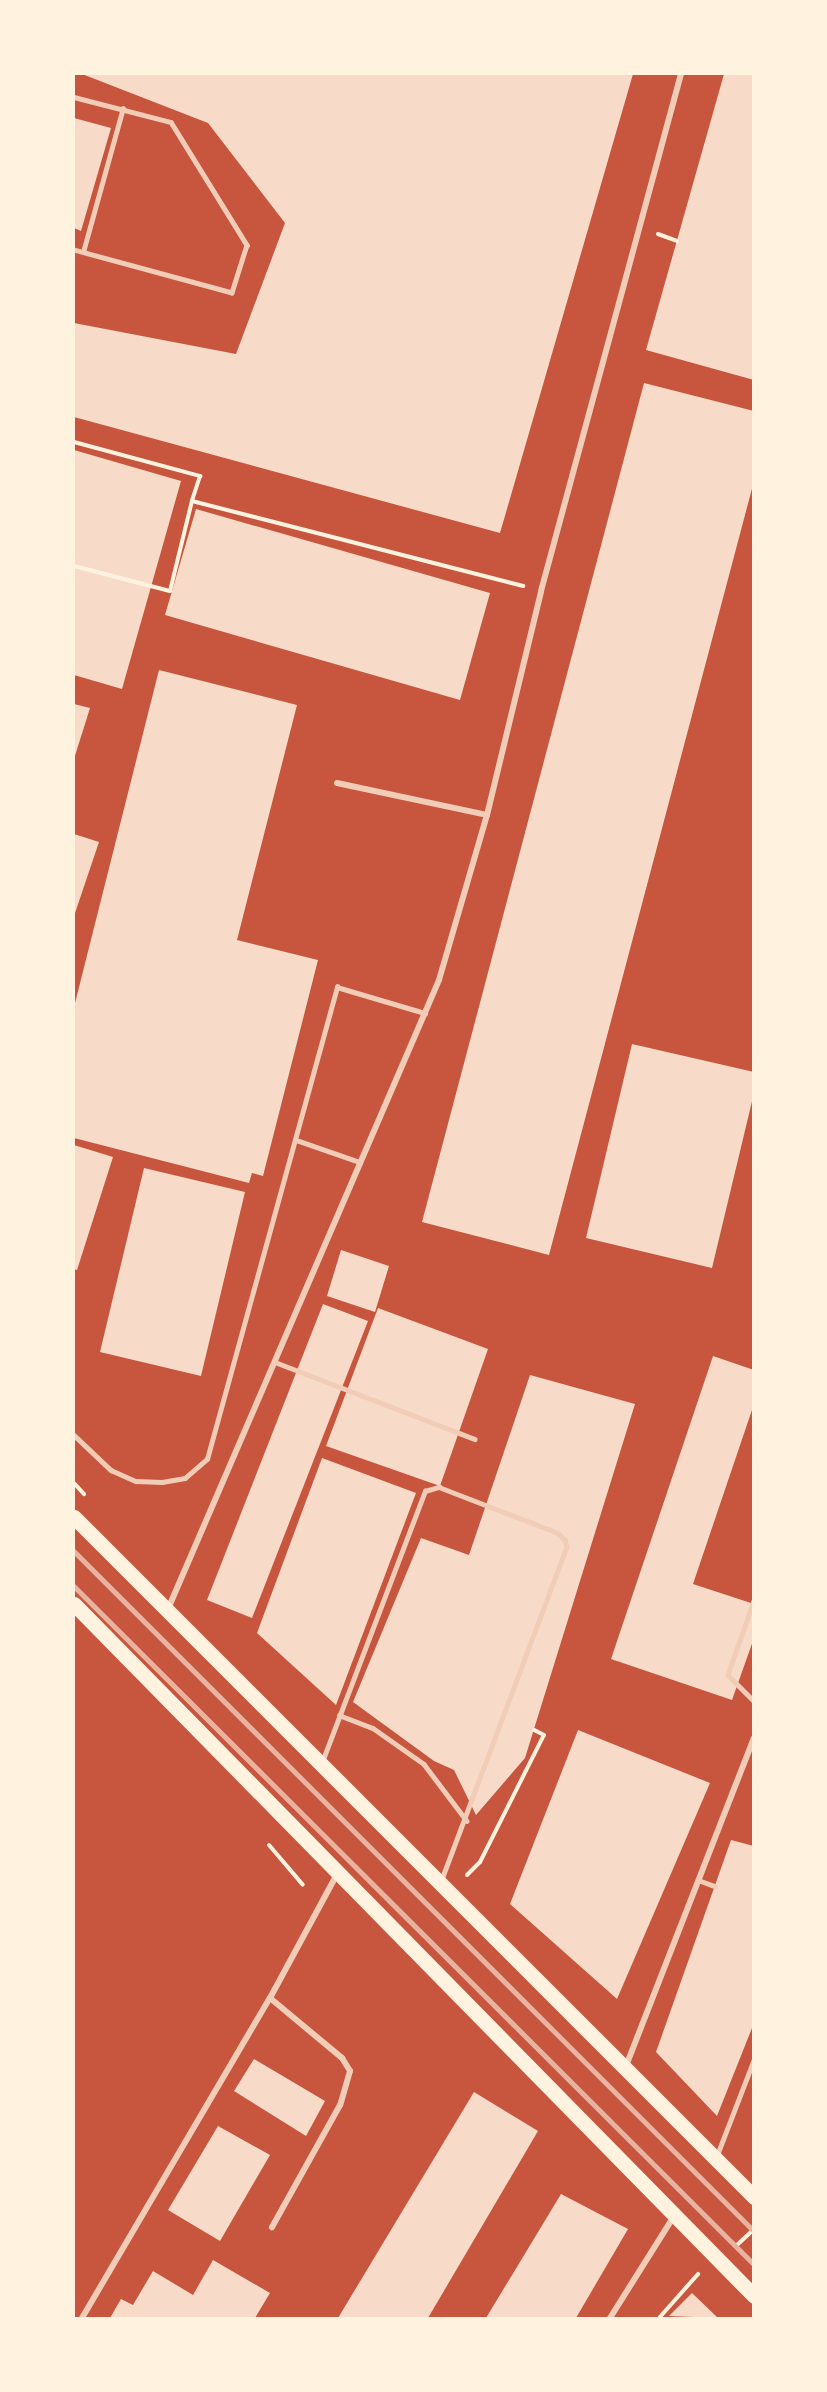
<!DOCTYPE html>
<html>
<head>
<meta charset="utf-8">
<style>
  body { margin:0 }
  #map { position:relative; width:827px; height:2392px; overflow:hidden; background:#c8553d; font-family:"Sofia Sans Condensed",sans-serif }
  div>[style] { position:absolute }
  .building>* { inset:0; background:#f7dbc8 }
  .path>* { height:4px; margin:-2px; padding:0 2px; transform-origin:2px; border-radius:2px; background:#fff3e0 }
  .service>* { height:4.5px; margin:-2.25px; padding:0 2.25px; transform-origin:2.25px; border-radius:2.25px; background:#f1ccb7 }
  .minor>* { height:6px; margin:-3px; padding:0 3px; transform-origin:3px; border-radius:3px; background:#f1ccb7 }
  .primary>* { height:15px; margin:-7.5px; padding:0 7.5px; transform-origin:7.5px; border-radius:7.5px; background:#fff3e0 }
  .rail>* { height:4.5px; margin:-2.25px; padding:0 2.25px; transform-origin:2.25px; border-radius:2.25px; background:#e9b49f }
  span { translate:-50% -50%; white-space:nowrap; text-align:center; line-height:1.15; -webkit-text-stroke:4.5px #fff3e0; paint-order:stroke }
  .frame { position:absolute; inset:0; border:75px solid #fff3e0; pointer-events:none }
</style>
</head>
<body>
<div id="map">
  <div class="building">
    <div style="clip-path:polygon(82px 74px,633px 74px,500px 533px,74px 417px,74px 323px,236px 354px,285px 223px,208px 123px)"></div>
    <div style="clip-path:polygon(724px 74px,754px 74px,754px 380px,646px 350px)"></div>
    <div style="clip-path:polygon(74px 118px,111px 128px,81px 231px,74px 228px)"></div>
    <div style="clip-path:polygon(644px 383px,754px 411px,754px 481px,549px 1255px,422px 1222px)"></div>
    <div style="clip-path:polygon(74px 450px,181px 481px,122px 689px,74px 675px)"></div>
    <div style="clip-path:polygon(196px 509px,490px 593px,460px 700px,165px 615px)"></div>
    <div style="clip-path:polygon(159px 670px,297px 705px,237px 940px,318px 960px,263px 1176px,252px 1173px,249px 1183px,74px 1138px,74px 1007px)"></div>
    <div style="clip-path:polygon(74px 704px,90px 708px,74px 759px)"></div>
    <div style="clip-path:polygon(74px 834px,99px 842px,74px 916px)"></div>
    <div style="clip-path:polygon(632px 1044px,754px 1072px,754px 1093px,712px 1268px,586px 1238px)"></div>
    <div style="clip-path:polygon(74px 1145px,113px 1157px,77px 1270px,74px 1269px)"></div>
    <div style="clip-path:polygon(144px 1168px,245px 1192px,201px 1376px,100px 1352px)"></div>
    <div style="clip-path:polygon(341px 1250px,389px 1266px,375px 1312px,327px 1296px)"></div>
    <div style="clip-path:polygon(323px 1304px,368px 1321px,252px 1618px,207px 1600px)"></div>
    <div style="clip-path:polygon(378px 1308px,488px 1349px,440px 1486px,326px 1446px)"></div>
    <div style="clip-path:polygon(713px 1356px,754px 1370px,754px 1404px,693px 1584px,754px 1604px,754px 1638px,732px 1700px,611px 1659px)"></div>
    <div style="clip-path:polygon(530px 1375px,635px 1404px,525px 1758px,476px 1815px,454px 1770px,434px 1761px,353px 1702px,421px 1538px,469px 1555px)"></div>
    <div style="clip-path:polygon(322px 1458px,416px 1493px,336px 1705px,257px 1633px)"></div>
    <div style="clip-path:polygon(578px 1730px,710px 1783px,617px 1999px,510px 1904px)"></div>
    <div style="clip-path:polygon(731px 1840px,754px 1846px,754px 2023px,717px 2116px,656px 2052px)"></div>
    <div style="clip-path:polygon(254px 2059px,325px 2101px,306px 2136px,234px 2091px)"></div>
    <div style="clip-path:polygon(474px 2092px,538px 2131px,428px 2318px,338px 2318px)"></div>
    <div style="clip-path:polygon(218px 2126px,270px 2155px,220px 2241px,168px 2210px)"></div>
    <div style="clip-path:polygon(561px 2194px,628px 2229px,576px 2318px,486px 2318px)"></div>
    <div style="clip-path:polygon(213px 2260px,270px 2293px,255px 2318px,110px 2318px,121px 2299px,133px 2305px,153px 2271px,193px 2295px)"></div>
    <div style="clip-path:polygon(692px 2293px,718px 2318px,669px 2316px)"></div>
  </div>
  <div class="path">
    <div style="left:658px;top:234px;width:20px;rotate:20deg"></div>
    <div style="left:74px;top:442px;width:131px;rotate:15.1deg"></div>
    <div style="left:200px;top:476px;width:26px;rotate:108deg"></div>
    <div style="left:74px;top:566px;width:99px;rotate:14.6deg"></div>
    <div style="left:170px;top:591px;width:93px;rotate:-76.3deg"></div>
    <div style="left:192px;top:501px;width:342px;rotate:14.4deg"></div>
    <div style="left:74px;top:1483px;width:15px;rotate:48deg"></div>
    <div style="left:269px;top:1845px;width:52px;rotate:49.6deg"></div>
    <div style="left:467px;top:1875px;width:18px;rotate:-45deg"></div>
    <div style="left:480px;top:1862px;width:142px;rotate:-63.3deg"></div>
    <div style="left:544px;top:1735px;width:11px;rotate:-153deg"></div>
    <div style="left:737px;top:2245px;width:23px;rotate:-43deg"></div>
    <div style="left:659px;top:2318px;width:59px;rotate:-48.4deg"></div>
  </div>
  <div class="service">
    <div style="left:74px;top:97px;width:100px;rotate:14.5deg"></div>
    <div style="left:171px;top:122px;width:145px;rotate:58.3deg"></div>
    <div style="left:247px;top:245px;width:50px;rotate:107.4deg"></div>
    <div style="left:232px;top:293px;width:164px;rotate:-164.8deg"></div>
    <div style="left:83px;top:252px;width:149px;rotate:-74.5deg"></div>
    <div style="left:296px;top:1140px;width:68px;rotate:19deg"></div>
    <div style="left:275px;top:1362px;width:214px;rotate:21.1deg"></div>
    <div style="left:74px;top:1435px;width:51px;rotate:43.4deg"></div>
    <div style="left:111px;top:1470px;width:27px;rotate:24deg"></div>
    <div style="left:136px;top:1481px;width:26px;rotate:2deg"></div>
    <div style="left:162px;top:1482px;width:23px;rotate:-10deg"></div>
    <div style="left:185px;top:1478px;width:29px;rotate:-41deg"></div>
    <div style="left:207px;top:1459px;width:490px;rotate:-74.6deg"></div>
    <div style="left:337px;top:987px;width:92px;rotate:16.5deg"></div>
    <div style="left:754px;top:1601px;width:78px;rotate:109.4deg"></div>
    <div style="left:728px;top:1675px;width:37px;rotate:45deg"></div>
    <div style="left:339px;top:1715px;width:36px;rotate:21deg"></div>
    <div style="left:373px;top:1728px;width:62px;rotate:35.2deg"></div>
    <div style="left:424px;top:1764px;width:71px;rotate:53deg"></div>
    <div style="left:322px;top:1762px;width:290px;rotate:-69.2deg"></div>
    <div style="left:425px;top:1491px;width:15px;rotate:-16deg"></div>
    <div style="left:439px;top:1487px;width:128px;rotate:21.1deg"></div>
    <div style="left:558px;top:1533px;width:10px;rotate:45deg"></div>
    <div style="left:565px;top:1540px;width:7px;rotate:74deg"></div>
    <div style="left:567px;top:1547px;width:355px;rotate:110.6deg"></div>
    <div style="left:701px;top:1881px;width:15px;rotate:20deg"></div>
    <div style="left:717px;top:2155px;width:103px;rotate:-68.9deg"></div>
  </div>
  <div class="minor">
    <div style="left:337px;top:783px;width:153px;rotate:12deg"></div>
    <div style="left:168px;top:1609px;width:685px;rotate:-66.69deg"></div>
    <div style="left:439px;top:980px;width:172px;rotate:-73.8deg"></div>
    <div style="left:487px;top:815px;width:230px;rotate:-76.4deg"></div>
    <div style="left:541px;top:591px;width:536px;rotate:-74.85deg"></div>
    <div style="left:270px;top:1998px;width:94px;rotate:39.8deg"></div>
    <div style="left:342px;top:2058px;width:15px;rotate:58deg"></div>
    <div style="left:350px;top:2071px;width:35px;rotate:106deg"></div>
    <div style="left:340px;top:2105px;width:140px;rotate:119.1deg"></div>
    <div style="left:626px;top:2066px;width:352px;rotate:-68.7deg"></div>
    <div style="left:82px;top:2318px;width:371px;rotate:-59.6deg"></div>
    <div style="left:270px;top:1998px;width:141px;rotate:-61.6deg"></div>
    <div style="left:610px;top:2318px;width:120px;rotate:-57.9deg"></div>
  </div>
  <div class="primary">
    <div style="left:74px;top:1517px;width:962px;rotate:45deg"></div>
    <div style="left:74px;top:1604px;width:970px;rotate:45.5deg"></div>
  </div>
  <div class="rail">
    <div style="left:74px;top:1551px;width:962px;rotate:45deg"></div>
    <div style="left:74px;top:1586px;width:960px;rotate:44.92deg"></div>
  </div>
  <div class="frame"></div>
</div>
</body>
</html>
